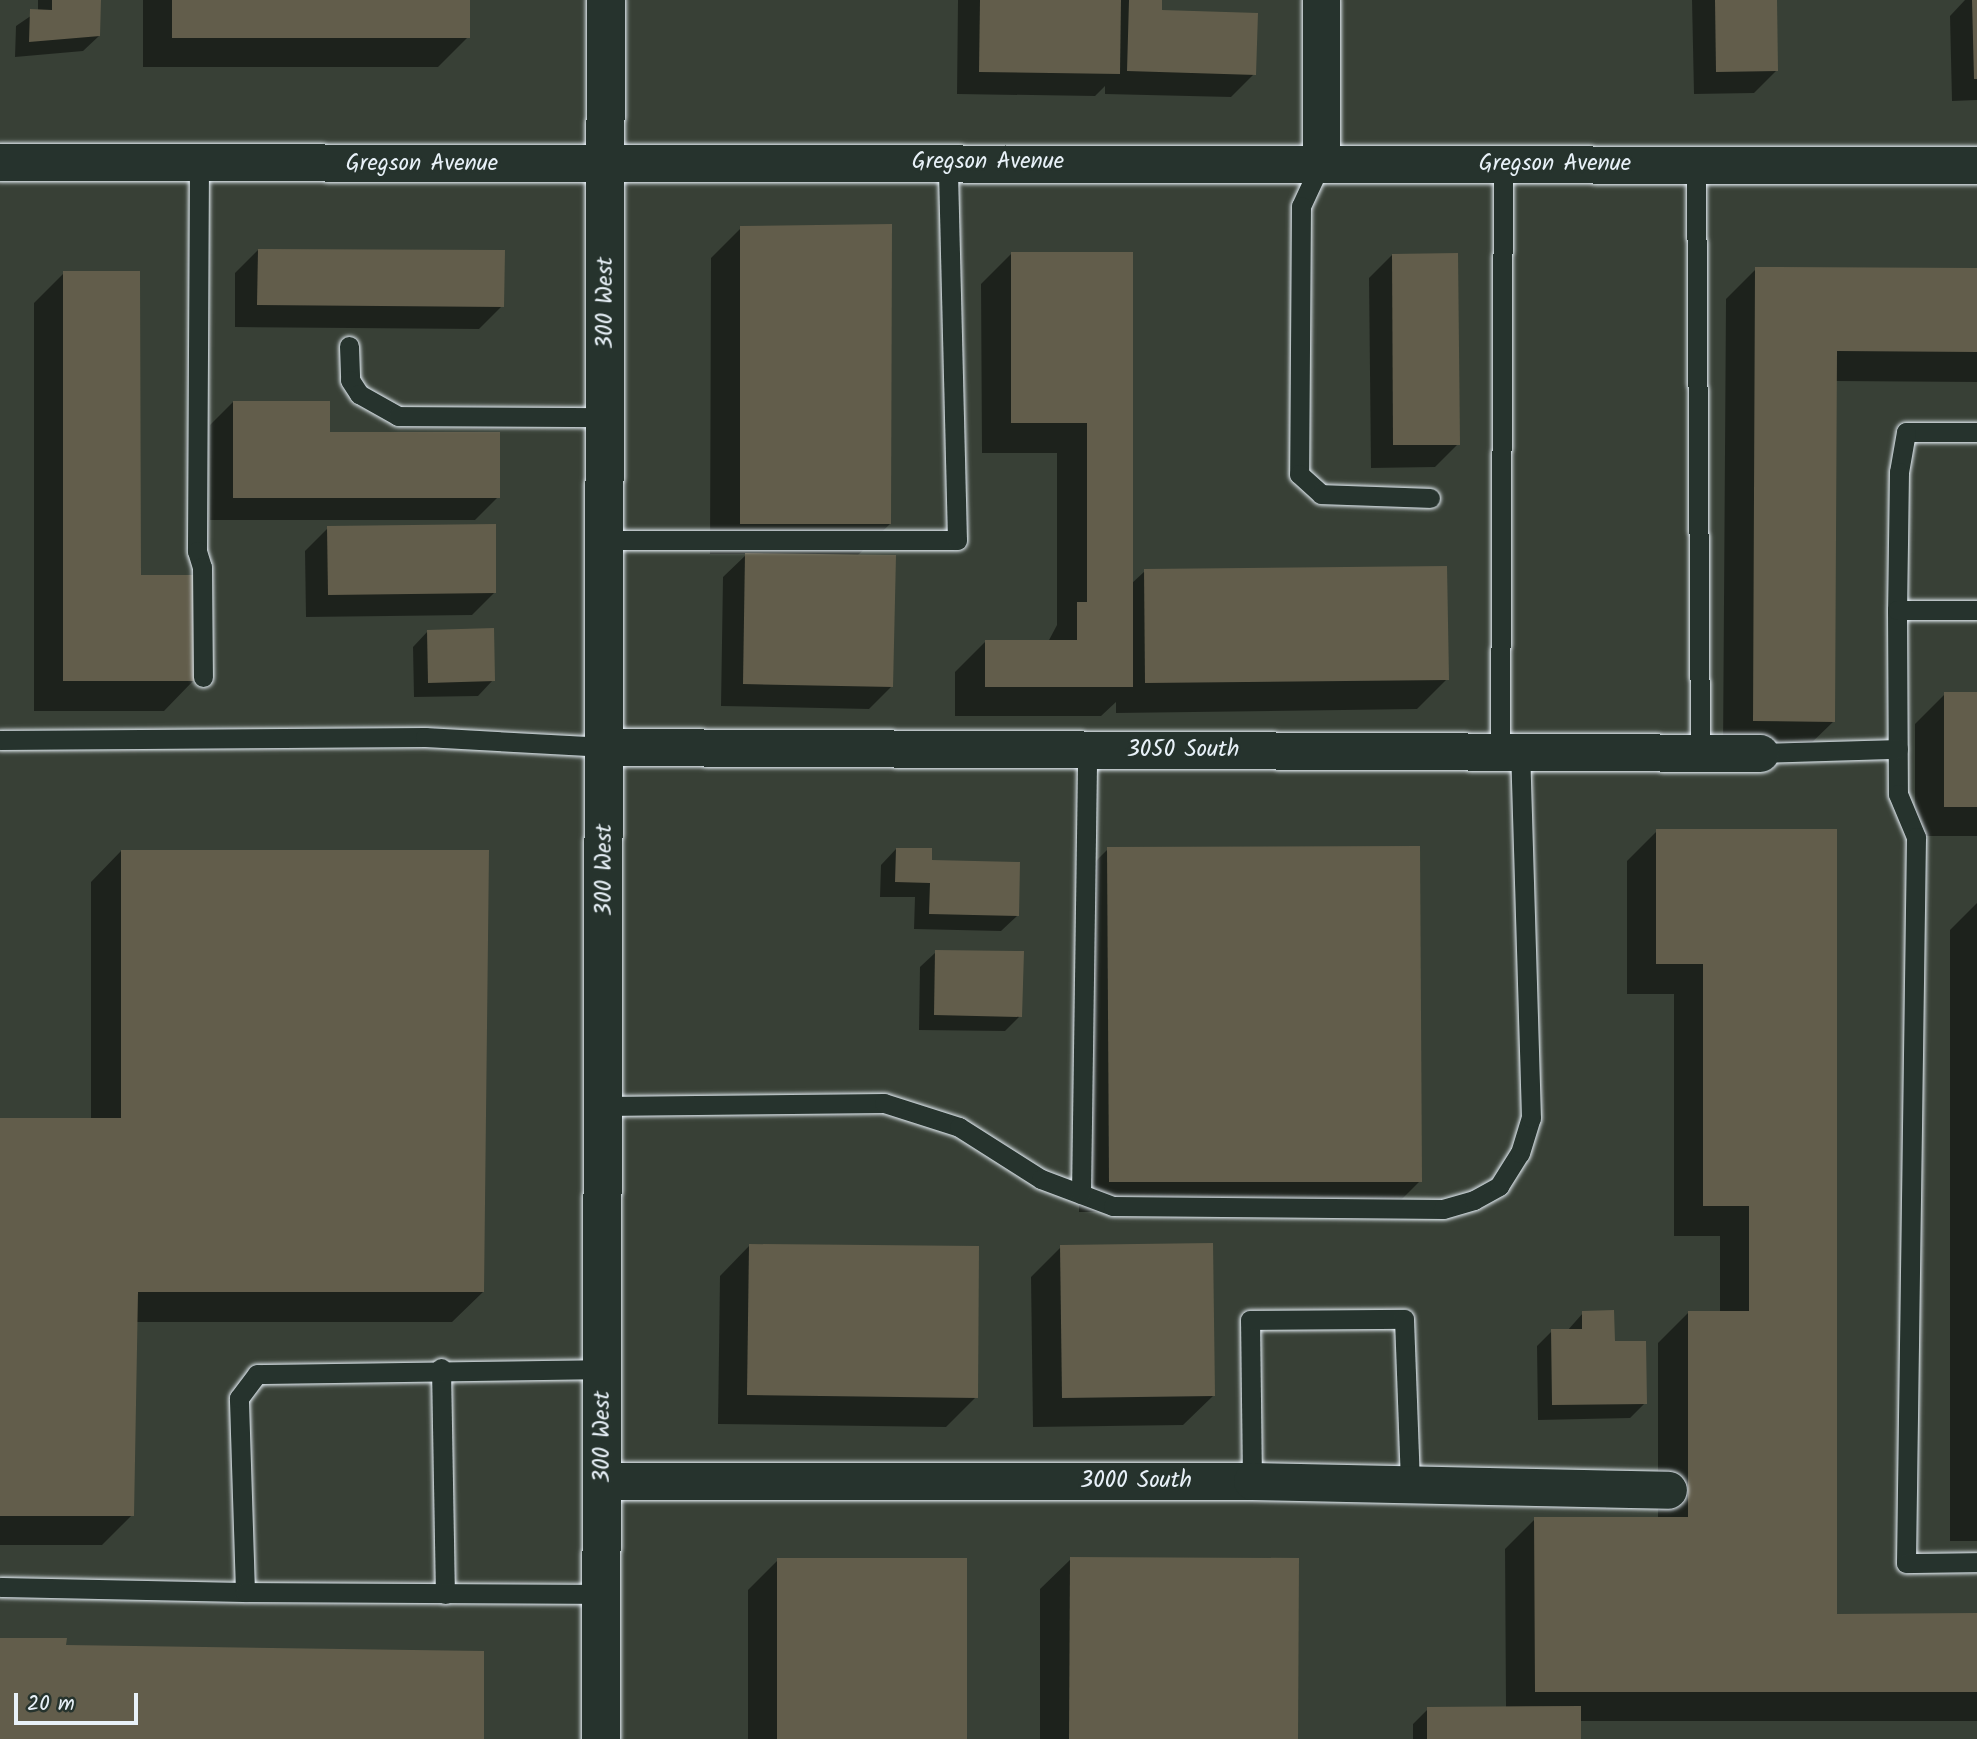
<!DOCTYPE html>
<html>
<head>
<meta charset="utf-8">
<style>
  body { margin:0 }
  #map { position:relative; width:1977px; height:1739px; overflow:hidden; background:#26332d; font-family:Kalam,sans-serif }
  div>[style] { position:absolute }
  .built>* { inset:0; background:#384036 }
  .shadow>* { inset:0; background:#0007 }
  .building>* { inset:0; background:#625d4b }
  .roads { filter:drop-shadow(0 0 2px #e8f1f8) drop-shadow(0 0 2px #e8f1f8) }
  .service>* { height:19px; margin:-9.5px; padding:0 9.5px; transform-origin:9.5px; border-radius:9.5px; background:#26332d }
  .minor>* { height:37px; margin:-18.5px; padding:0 18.5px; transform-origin:18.5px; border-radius:18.5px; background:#26332d }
  .secondary>* { height:38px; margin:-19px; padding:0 19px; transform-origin:19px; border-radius:19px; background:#26332d }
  span { translate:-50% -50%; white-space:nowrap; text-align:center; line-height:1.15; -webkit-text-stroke:5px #26332d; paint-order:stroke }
  .street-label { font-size:23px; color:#e8f1f8 }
  .scale { position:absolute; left:14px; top:1693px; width:124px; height:32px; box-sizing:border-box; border:4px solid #e8f1f8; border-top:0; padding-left:9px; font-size:21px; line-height:24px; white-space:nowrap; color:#e8f1f8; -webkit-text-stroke:5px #26332d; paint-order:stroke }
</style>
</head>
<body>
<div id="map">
  <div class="built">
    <div style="clip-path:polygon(0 0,1977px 0,1977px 1739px,0 1739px)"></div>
  </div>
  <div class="shadow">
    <div style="clip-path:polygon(38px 0,99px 0,99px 36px,83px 51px,15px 57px,16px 26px,38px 11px)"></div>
    <div style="clip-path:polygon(143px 0,468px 0,468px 37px,438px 67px,143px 67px)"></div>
    <div style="clip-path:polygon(958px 0,1160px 0,1160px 12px,1254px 74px,1231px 97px,1105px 94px,1105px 86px,1095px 96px,957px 94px)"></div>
    <div style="clip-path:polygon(1692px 0,1776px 0,1777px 70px,1754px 93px,1694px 94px)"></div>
    <div style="clip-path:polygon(1965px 0,1977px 0,1977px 100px,1952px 101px,1950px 16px)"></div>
    <div style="clip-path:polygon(741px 228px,890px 524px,857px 556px,892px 686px,869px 709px,721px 706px,723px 577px,747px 554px,710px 554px,711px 258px)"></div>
    <div style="clip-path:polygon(258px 250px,502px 306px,479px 329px,235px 327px,235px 273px)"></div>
    <div style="clip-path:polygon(1011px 254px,1131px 254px,1131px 584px,1145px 571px,1447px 679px,1417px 709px,1116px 713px,1116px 702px,1101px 716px,955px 716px,955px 672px,985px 642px,1048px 642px,1057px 625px,1057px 453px,982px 453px,981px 284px)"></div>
    <div style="clip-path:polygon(1392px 255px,1458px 444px,1435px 467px,1371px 468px,1369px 278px)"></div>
    <div style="clip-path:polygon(1756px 269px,1977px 270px,1977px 382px,1835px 381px,1834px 721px,1803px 751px,1723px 750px,1726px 299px)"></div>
    <div style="clip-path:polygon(64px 273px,139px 577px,194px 680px,164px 711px,34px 711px,34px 303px)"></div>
    <div style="clip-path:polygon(233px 402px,328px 433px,498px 497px,475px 520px,210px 520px,210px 425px)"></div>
    <div style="clip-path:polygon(328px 528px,495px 592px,472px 615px,306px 617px,305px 551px)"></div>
    <div style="clip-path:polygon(428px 631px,493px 680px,478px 696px,414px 697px,413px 647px)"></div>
    <div style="clip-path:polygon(1945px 694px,1977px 694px,1977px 836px,1915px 836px,1915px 724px)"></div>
    <div style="clip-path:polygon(1657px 831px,1835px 831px,1836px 1615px,1977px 1615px,1977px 1721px,1579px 1721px,1580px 1739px,1413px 1739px,1413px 1724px,1428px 1709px,1506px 1708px,1505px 1549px,1535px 1519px,1658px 1518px,1658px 1343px,1688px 1313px,1720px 1313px,1720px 1236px,1674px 1236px,1674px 994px,1627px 994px,1627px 861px)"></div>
    <div style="clip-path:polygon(896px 849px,930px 862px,1017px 916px,1001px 931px,914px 929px,915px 897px,880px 897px,881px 865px)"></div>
    <div style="clip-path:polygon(1108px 849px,1420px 1181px,1390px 1211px,1079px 1212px,1078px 879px)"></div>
    <div style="clip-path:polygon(121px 851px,483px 1292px,452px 1322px,136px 1322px,132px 1515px,102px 1545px,0 1545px,0 1120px,91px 1120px,91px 882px)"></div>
    <div style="clip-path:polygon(1977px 903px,1977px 1541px,1950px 1541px,1950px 930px)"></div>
    <div style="clip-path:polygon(936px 952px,1020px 1016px,1005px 1031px,919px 1030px,920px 967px)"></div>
    <div style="clip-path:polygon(750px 1245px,976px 1397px,946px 1427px,718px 1424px,720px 1276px)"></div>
    <div style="clip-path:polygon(1061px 1247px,1214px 1395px,1183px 1425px,1033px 1427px,1031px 1277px)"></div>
    <div style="clip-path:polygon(1583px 1313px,1613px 1343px,1645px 1403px,1630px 1418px,1538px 1420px,1537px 1346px,1552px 1331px,1567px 1331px)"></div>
    <div style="clip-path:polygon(1071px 1559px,1296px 1739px,1040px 1739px,1040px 1589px)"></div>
    <div style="clip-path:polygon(778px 1560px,966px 1739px,748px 1739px,748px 1590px)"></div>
  </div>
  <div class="building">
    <div style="clip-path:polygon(52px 0,101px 0,100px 36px,29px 42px,30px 9px,52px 10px)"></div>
    <div style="clip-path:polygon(172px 0,470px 0,470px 38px,172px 38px)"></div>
    <div style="clip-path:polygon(980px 0,1121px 0,1120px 74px,979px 72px)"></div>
    <div style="clip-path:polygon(1129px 0,1162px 0,1162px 10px,1258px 13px,1256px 75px,1127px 71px)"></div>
    <div style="clip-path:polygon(1715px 0,1777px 0,1778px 71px,1716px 72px)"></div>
    <div style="clip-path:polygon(1972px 0,1977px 0,1977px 79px,1974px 79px)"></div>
    <div style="clip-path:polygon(892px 224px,891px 524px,740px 524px,740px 226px)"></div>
    <div style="clip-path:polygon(258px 249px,505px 250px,504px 307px,257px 305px)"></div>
    <div style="clip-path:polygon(1011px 252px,1133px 252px,1133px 687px,985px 687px,985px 640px,1077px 640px,1077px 602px,1087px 602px,1087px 423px,1011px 423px)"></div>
    <div style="clip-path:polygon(1458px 253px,1460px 445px,1393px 445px,1392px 254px)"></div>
    <div style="clip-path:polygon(1755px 267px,1977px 268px,1977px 352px,1837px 351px,1835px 722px,1753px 721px)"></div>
    <div style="clip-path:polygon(63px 271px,140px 271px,141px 575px,196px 575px,196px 681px,63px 681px)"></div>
    <div style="clip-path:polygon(233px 401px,330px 401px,330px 432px,500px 432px,500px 498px,233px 498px)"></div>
    <div style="clip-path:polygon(496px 524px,496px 593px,328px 595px,327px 526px)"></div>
    <div style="clip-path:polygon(745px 553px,896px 555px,893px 687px,743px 684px)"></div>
    <div style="clip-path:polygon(1447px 566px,1449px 680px,1145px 683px,1144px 569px)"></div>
    <div style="clip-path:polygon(494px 628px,495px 681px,428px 683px,427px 630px)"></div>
    <div style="clip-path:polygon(1944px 692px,1977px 692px,1977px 807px,1944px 807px)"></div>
    <div style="clip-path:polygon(1656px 829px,1837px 829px,1837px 1614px,1977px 1613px,1977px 1692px,1535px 1692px,1534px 1517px,1688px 1517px,1688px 1311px,1749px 1311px,1749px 1206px,1703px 1206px,1703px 964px,1656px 964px)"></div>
    <div style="clip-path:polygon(1420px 846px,1422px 1182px,1109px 1182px,1107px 847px)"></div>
    <div style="clip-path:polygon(896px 848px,932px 848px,932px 860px,1020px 862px,1019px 916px,929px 914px,930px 883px,895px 882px)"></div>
    <div style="clip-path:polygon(121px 850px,489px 850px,484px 1292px,138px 1292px,134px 1516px,0 1516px,0 1118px,121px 1118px)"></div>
    <div style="clip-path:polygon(935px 950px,1024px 951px,1022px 1017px,934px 1015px)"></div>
    <div style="clip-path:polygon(1213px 1243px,1215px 1396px,1062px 1398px,1060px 1245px)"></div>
    <div style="clip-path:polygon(749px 1244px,979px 1246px,978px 1398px,747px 1395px)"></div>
    <div style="clip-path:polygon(1614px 1310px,1615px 1341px,1646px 1341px,1647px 1404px,1552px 1405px,1551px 1329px,1582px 1329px,1582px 1311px)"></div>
    <div style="clip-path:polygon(1070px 1557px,1299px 1558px,1298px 1739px,1069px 1739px)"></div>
    <div style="clip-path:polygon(777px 1558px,967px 1558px,967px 1739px,777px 1739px)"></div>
    <div style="clip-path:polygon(0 1638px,67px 1638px,66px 1645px,484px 1651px,484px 1739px,0 1739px)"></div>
    <div style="clip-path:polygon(1581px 1706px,1581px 1739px,1427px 1739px,1427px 1707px)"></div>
  </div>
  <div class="roads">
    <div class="service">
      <div style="left:199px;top:163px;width:388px;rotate:90.3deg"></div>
      <div style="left:197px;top:551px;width:17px;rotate:73deg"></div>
      <div style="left:202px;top:567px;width:110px;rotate:89.5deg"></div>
      <div style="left:1321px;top:163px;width:47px;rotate:114.9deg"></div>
      <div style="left:1301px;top:206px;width:268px;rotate:90.4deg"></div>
      <div style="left:1299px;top:474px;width:30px;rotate:42deg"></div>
      <div style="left:1321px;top:494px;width:109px;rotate:2.1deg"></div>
      <div style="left:1696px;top:164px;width:589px;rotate:89.61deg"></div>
      <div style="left:349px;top:346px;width:34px;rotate:88deg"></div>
      <div style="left:350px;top:380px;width:17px;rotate:57deg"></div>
      <div style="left:359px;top:394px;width:45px;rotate:29.4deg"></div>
      <div style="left:398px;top:416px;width:208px;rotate:0.3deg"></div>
      <div style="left:1977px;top:432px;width:71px;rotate:180deg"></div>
      <div style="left:1906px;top:432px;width:41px;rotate:99.9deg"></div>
      <div style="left:1899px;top:472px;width:138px;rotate:90.8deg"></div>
      <div style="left:1897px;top:610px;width:184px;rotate:89.7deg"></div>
      <div style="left:1898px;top:794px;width:47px;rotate:67.3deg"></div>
      <div style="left:1916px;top:837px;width:726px;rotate:90.79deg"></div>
      <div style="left:1906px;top:1563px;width:71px;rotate:-0.8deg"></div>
      <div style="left:606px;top:540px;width:351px"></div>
      <div style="left:957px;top:540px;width:378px;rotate:-91.4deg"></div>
      <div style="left:1897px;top:610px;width:80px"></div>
      <div style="left:0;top:740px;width:425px;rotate:-0.4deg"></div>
      <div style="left:425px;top:737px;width:181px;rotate:3.2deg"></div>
      <div style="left:1500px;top:751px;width:588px;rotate:-89.71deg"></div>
      <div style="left:1760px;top:753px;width:138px;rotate:-1.7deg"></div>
      <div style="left:604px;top:1106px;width:280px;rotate:-0.6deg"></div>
      <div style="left:884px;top:1103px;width:79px;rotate:17.7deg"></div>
      <div style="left:959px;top:1127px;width:97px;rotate:32.4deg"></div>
      <div style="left:1041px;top:1179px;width:77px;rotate:20.6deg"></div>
      <div style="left:1113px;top:1206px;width:330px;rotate:0.5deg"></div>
      <div style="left:1443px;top:1209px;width:32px;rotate:-16deg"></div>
      <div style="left:1474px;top:1200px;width:29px;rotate:-29deg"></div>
      <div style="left:1499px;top:1186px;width:39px;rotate:-58deg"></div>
      <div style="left:1520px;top:1153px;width:37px;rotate:-73deg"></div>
      <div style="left:1531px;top:1118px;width:367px;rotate:-91.7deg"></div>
      <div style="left:1081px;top:1194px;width:444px;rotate:-89.2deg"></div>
      <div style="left:441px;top:1368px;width:226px;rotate:89deg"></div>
      <div style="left:1252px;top:1481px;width:161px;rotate:-90.7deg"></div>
      <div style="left:1250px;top:1320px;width:154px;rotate:-0.4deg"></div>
      <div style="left:1404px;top:1319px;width:165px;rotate:87.9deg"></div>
      <div style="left:0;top:1587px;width:245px;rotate:1.2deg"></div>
      <div style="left:245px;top:1592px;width:194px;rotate:-91.8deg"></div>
      <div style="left:239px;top:1398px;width:30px;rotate:-53deg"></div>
      <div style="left:257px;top:1374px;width:346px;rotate:-0.8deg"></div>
      <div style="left:245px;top:1592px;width:358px;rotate:0.3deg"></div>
    </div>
    <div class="minor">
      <div style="left:0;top:162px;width:1977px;rotate:0.09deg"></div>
      <div style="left:1321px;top:163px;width:163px;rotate:-90deg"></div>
      <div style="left:606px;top:747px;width:1154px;rotate:0.3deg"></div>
      <div style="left:603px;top:1481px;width:649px"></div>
      <div style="left:1252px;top:1481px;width:416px;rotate:1.2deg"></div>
    </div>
    <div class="secondary">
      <div style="left:601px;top:1739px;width:1739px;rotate:-89.84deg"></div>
    </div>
  </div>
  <div class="street-label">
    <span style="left:988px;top:162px">Gregson Avenue</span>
    <span style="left:422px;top:164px">Gregson Avenue</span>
    <span style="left:1555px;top:164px">Gregson Avenue</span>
    <span style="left:606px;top:303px;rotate:-90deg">300 West</span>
    <span style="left:1183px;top:750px">3050 South</span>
    <span style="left:605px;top:870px;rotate:-90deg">300 West</span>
    <span style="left:603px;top:1437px;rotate:-90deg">300 West</span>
    <span style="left:1136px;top:1481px">3000 South</span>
  </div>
  <div class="scale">20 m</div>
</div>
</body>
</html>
